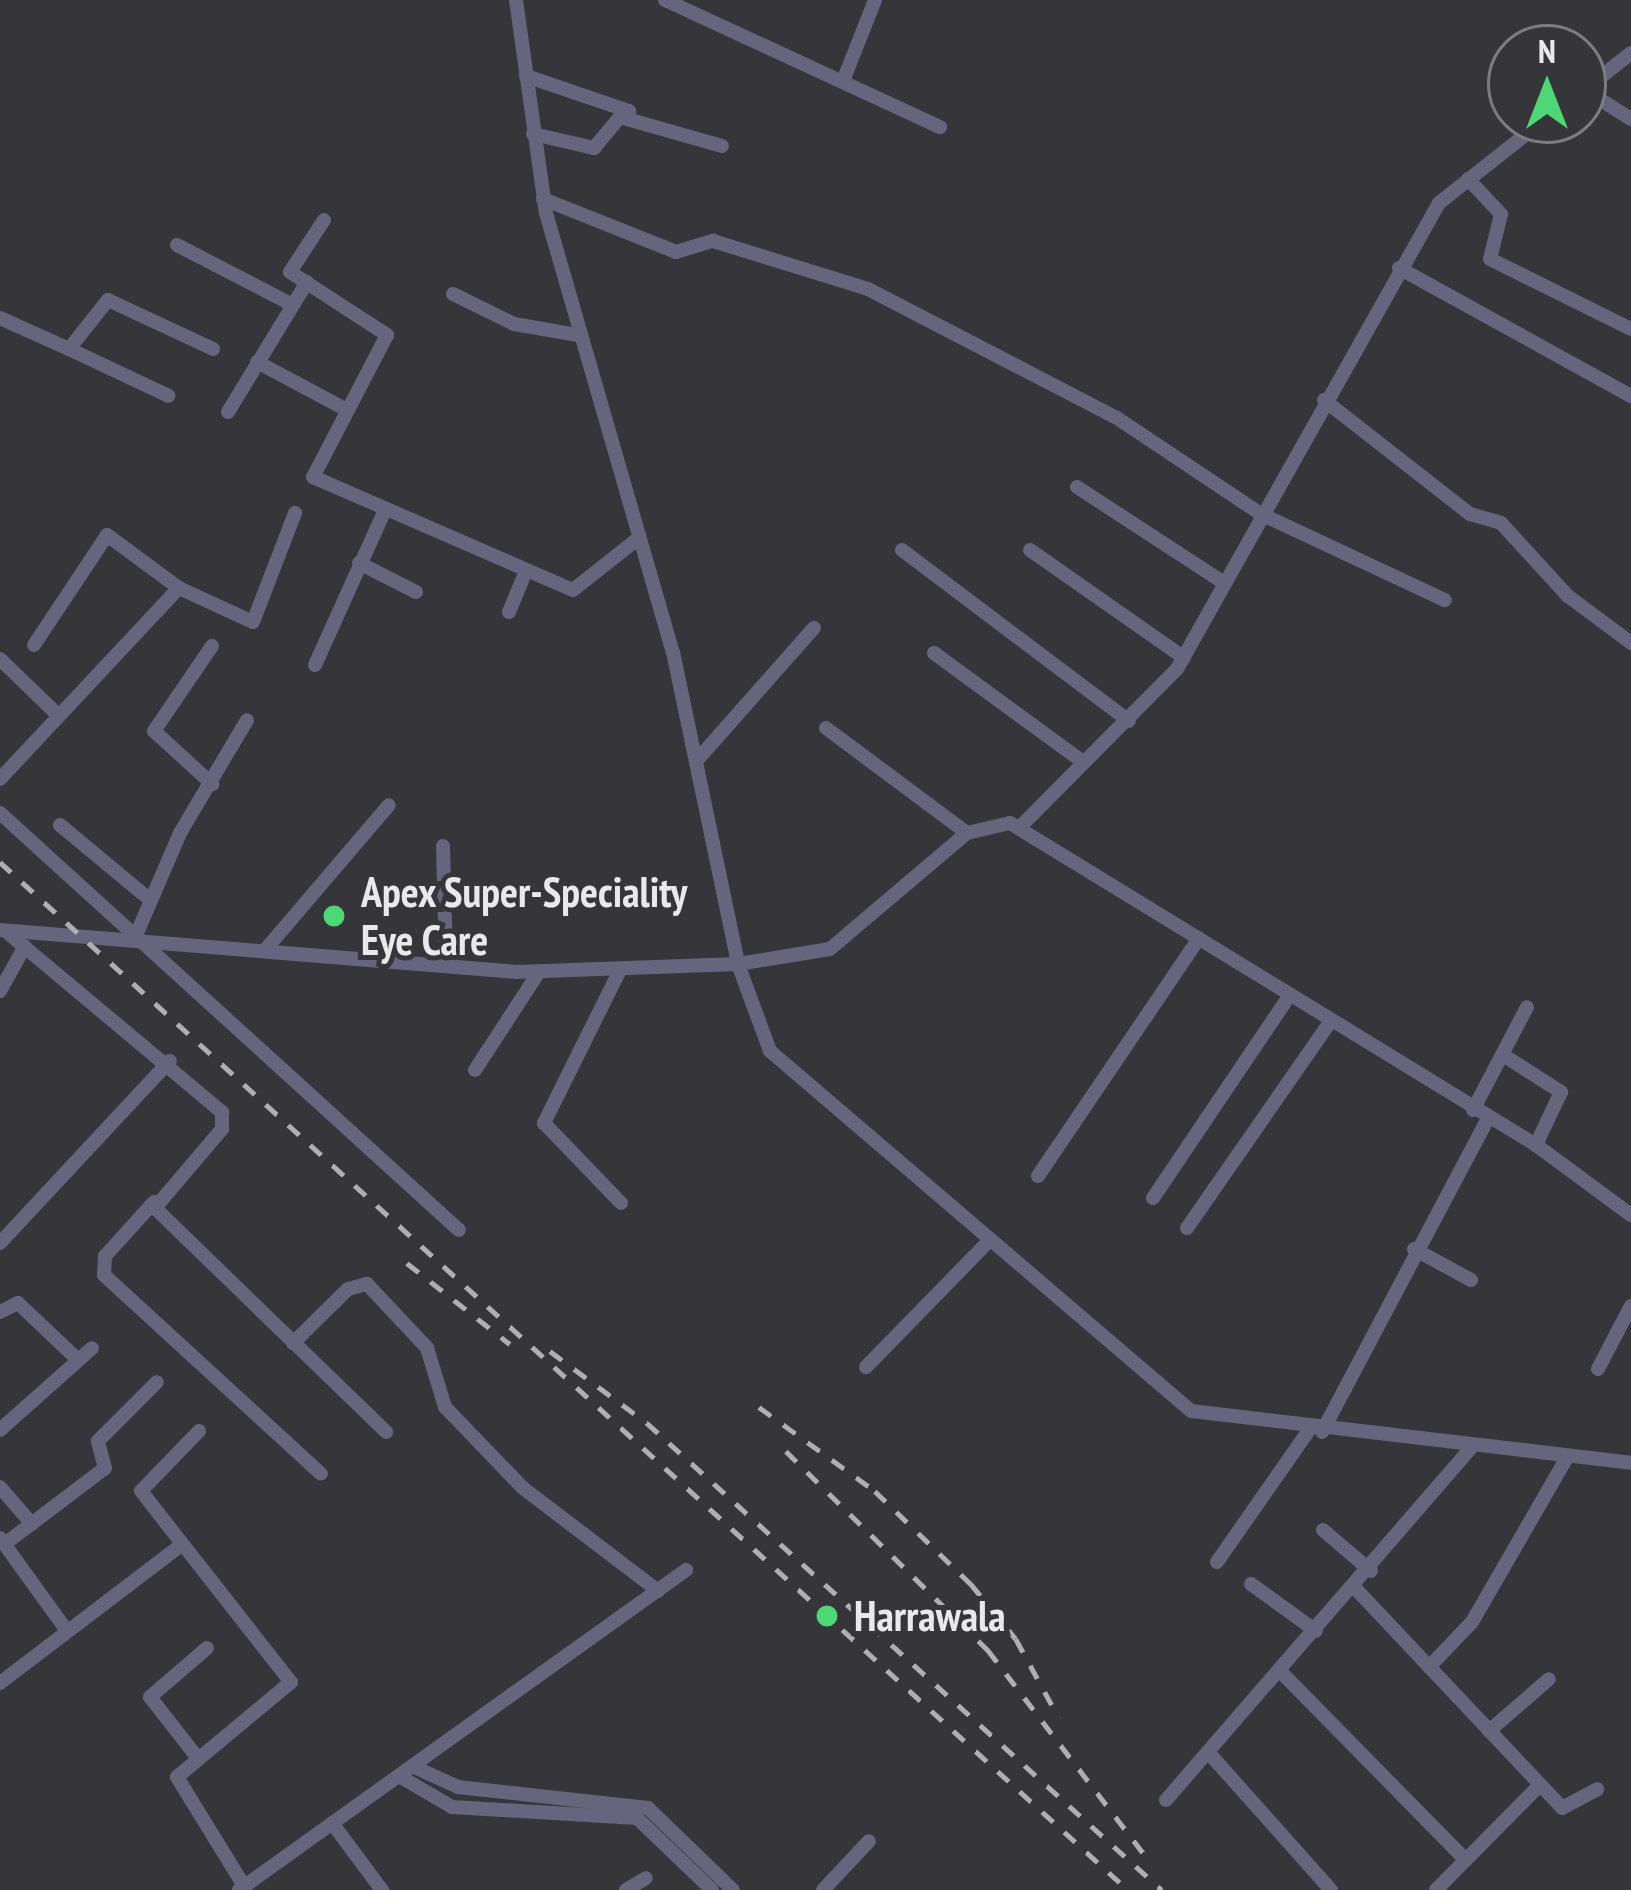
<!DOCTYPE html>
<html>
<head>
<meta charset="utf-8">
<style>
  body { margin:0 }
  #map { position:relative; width:1631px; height:1890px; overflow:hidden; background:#35353a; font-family:"PT Sans Narrow",sans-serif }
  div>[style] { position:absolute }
  .minor>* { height:14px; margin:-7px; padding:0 7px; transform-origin:7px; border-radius:7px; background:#67657d }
  .rail>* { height:4.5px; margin-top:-2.25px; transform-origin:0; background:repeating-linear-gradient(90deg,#afafb3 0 15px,transparent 0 30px) }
  .dots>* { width:33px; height:33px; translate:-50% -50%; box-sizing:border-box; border:6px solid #35353a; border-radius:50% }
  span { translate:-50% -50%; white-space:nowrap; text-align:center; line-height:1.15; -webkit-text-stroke:10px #35353a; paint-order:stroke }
  .poi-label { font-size:42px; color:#e9e9ec; font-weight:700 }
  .left { translate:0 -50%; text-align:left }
  .north { position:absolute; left:1487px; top:24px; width:120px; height:120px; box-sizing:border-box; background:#35353a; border:3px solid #7d7d81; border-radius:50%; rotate:0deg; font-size:33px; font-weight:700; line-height:48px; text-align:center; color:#e9e9ec }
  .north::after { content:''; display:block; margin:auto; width:42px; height:54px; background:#4fd675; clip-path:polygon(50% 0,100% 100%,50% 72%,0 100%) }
</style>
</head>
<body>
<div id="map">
  <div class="minor">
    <div style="left:516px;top:0;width:215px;rotate:82deg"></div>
    <div style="left:546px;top:213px;width:457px;rotate:73.9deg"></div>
    <div style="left:673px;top:652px;width:319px;rotate:78.2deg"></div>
    <div style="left:738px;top:964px;width:93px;rotate:69.8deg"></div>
    <div style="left:770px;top:1051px;width:554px;rotate:40.53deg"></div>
    <div style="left:1191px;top:1411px;width:443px;rotate:6.7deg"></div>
    <div style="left:665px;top:0;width:303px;rotate:24.8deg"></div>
    <div style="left:1511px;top:59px;width:27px;rotate:118deg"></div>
    <div style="left:1498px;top:83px;width:19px;rotate:47deg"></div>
    <div style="left:526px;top:76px;width:109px;rotate:18.8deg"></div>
    <div style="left:843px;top:81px;width:87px;rotate:-68.4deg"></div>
    <div style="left:1585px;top:90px;width:54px;rotate:32.2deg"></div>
    <div style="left:1583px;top:91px;width:61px;rotate:-38.4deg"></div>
    <div style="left:533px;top:134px;width:63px;rotate:12.9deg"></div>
    <div style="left:594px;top:148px;width:40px;rotate:-50deg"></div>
    <div style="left:620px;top:117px;width:106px;rotate:15.9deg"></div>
    <div style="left:1468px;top:179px;width:48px;rotate:46.7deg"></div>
    <div style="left:1501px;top:214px;width:46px;rotate:103.7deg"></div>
    <div style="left:1490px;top:259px;width:157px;rotate:26.4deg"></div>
    <div style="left:543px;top:199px;width:143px;rotate:21.7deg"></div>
    <div style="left:676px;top:252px;width:39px;rotate:-17deg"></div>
    <div style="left:713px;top:241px;width:162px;rotate:17.2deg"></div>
    <div style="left:868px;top:289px;width:280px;rotate:27.4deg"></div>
    <div style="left:1117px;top:418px;width:173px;rotate:33.7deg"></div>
    <div style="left:1261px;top:514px;width:203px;rotate:25.1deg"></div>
    <div style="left:324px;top:220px;width:62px;rotate:123.2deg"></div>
    <div style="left:290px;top:272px;width:116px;rotate:33deg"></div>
    <div style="left:387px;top:335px;width:160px;rotate:117.5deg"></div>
    <div style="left:313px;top:477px;width:283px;rotate:23.5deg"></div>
    <div style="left:573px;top:590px;width:85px;rotate:-38.3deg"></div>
    <div style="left:177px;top:245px;width:128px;rotate:27.4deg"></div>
    <div style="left:1399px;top:268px;width:265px;rotate:28.9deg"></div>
    <div style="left:453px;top:294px;width:68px;rotate:26.2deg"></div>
    <div style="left:514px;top:324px;width:65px;rotate:9.8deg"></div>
    <div style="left:0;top:318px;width:76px;rotate:24.2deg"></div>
    <div style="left:69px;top:349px;width:63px;rotate:-51.5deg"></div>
    <div style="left:108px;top:300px;width:116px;rotate:25deg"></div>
    <div style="left:69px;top:349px;width:110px;rotate:25.2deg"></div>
    <div style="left:257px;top:362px;width:98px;rotate:28.1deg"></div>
    <div style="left:1324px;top:400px;width:185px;rotate:38deg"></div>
    <div style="left:1470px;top:514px;width:32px;rotate:16deg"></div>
    <div style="left:1501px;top:523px;width:99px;rotate:47.5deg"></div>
    <div style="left:1568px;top:596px;width:79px;rotate:36.7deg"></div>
    <div style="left:228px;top:412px;width:152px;rotate:-58.7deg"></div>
    <div style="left:1077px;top:487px;width:176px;rotate:33.1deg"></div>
    <div style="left:902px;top:550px;width:284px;rotate:37deg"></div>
    <div style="left:1030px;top:550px;width:188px;rotate:35deg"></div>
    <div style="left:359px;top:563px;width:64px;rotate:27deg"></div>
    <div style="left:509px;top:612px;width:44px;rotate:-67.5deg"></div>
    <div style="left:34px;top:645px;width:132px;rotate:-56.4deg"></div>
    <div style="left:107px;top:535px;width:89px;rotate:36.4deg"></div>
    <div style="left:212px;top:646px;width:103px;rotate:124.3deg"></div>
    <div style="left:154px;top:731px;width:79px;rotate:42.4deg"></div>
    <div style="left:934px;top:653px;width:185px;rotate:36.2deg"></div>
    <div style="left:0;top:659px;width:79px;rotate:44deg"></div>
    <div style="left:315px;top:665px;width:168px;rotate:-65.7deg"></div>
    <div style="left:826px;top:728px;width:176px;rotate:36.7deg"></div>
    <div style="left:698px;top:759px;width:175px;rotate:-48.5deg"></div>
    <div style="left:0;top:779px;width:262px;rotate:-46.9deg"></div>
    <div style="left:179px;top:588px;width:81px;rotate:24.7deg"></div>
    <div style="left:253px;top:622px;width:117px;rotate:-68.9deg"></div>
    <div style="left:0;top:813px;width:620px;rotate:42.26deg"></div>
    <div style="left:60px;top:825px;width:114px;rotate:39.7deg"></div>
    <div style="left:1021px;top:826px;width:221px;rotate:-45.2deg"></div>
    <div style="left:1177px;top:669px;width:535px;rotate:-60.65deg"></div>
    <div style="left:1439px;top:203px;width:134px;rotate:-38.3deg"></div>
    <div style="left:443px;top:846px;width:118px;rotate:88.5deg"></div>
    <div style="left:0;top:930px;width:519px;rotate:4.64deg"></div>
    <div style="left:517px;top:972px;width:221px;rotate:-2.1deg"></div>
    <div style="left:738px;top:964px;width:93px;rotate:-9.3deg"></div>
    <div style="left:830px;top:949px;width:180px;rotate:-40.3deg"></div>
    <div style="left:967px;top:833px;width:44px;rotate:-13.1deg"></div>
    <div style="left:1010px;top:823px;width:617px;rotate:31.47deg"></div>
    <div style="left:1536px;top:1145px;width:118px;rotate:36.4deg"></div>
    <div style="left:137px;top:933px;width:109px;rotate:-66.7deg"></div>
    <div style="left:180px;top:833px;width:131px;rotate:-59.3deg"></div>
    <div style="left:9px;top:934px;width:278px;rotate:39.9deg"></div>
    <div style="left:222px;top:1112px;width:17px;rotate:90deg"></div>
    <div style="left:222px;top:1129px;width:104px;rotate:130.3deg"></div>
    <div style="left:155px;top:1208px;width:322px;rotate:44.1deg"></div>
    <div style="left:266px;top:949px;width:189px;rotate:-49.5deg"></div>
    <div style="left:620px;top:970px;width:171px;rotate:116.4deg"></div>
    <div style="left:544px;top:1123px;width:111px;rotate:46.1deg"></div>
    <div style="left:0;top:991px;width:51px;rotate:-60.9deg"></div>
    <div style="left:1503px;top:1055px;width:69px;rotate:32.5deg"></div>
    <div style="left:1561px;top:1092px;width:59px;rotate:115.3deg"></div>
    <div style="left:475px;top:1070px;width:117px;rotate:-56.9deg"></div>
    <div style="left:1473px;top:1110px;width:116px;rotate:-62.3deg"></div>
    <div style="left:1038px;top:1176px;width:287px;rotate:-55.9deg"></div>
    <div style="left:1153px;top:1198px;width:245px;rotate:-56deg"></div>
    <div style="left:154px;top:1202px;width:73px;rotate:132.2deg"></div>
    <div style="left:105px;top:1256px;width:19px;rotate:93deg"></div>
    <div style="left:104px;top:1275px;width:294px;rotate:42.5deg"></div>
    <div style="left:1187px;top:1228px;width:252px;rotate:-55.2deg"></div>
    <div style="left:0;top:1243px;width:249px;rotate:-47deg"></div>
    <div style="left:1414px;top:1249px;width:65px;rotate:28.5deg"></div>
    <div style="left:0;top:1312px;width:20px;rotate:-27deg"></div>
    <div style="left:18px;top:1303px;width:83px;rotate:43.5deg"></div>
    <div style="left:293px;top:1343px;width:77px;rotate:-44.5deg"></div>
    <div style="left:348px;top:1289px;width:20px;rotate:-15deg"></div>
    <div style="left:367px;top:1284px;width:88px;rotate:46.8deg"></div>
    <div style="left:427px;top:1348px;width:62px;rotate:73deg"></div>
    <div style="left:445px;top:1407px;width:112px;rotate:46.1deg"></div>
    <div style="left:523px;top:1488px;width:170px;rotate:37.3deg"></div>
    <div style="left:866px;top:1367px;width:173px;rotate:-45.7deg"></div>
    <div style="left:1598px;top:1369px;width:71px;rotate:-62.4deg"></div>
    <div style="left:0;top:1430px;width:123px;rotate:-41.7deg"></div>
    <div style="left:199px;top:1431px;width:83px;rotate:134deg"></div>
    <div style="left:141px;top:1491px;width:243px;rotate:51.9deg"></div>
    <div style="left:291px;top:1682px;width:148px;rotate:140.2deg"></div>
    <div style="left:177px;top:1777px;width:128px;rotate:58.4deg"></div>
    <div style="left:1322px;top:1432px;width:354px;rotate:-62.1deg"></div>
    <div style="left:0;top:1487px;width:49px;rotate:49.1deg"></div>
    <div style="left:1323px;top:1530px;width:63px;rotate:40.5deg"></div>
    <div style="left:0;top:1538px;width:115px;rotate:54.2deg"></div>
    <div style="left:6px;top:1543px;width:124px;rotate:-37.1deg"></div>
    <div style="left:105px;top:1468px;width:28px;rotate:-105deg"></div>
    <div style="left:98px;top:1441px;width:83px;rotate:-45deg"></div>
    <div style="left:1217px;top:1562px;width:161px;rotate:-55.1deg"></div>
    <div style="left:1251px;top:1584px;width:80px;rotate:35.9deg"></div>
    <div style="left:1355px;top:1588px;width:302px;rotate:46.7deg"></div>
    <div style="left:1562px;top:1808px;width:40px;rotate:-28deg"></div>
    <div style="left:1429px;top:1667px;width:62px;rotate:-46.3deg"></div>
    <div style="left:1472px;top:1622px;width:192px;rotate:-60deg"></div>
    <div style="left:1280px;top:1671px;width:265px;rotate:45.5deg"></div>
    <div style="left:0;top:1683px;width:228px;rotate:-37.3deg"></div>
    <div style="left:1489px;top:1731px;width:79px;rotate:-40.9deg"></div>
    <div style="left:1208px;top:1752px;width:185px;rotate:48.3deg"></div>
    <div style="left:197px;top:1757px;width:76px;rotate:-128.1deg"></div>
    <div style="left:150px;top:1697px;width:75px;rotate:-40.7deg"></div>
    <div style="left:412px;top:1766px;width:51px;rotate:24.5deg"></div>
    <div style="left:458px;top:1787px;width:191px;rotate:6.3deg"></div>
    <div style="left:648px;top:1808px;width:118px;rotate:44deg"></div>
    <div style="left:399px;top:1776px;width:61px;rotate:30.3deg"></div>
    <div style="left:452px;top:1807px;width:185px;rotate:3.4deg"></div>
    <div style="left:637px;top:1818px;width:104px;rotate:43.8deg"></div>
    <div style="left:1166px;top:1800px;width:470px;rotate:-49.1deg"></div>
    <div style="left:332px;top:1823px;width:84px;rotate:53.3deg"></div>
    <div style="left:239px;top:1890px;width:550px;rotate:-35.6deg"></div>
    <div style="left:626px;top:1890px;width:23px;rotate:-31deg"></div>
    <div style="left:823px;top:1890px;width:67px;rotate:-46.8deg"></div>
    <div style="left:1436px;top:1890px;width:148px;rotate:-45.3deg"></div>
  </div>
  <div class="rail">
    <div style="left:0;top:862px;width:1526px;rotate:42.34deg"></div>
    <div style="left:407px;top:1263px;width:131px;rotate:38.2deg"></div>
    <div style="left:550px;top:1351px;width:121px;rotate:36.6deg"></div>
    <div style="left:647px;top:1423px;width:695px;rotate:42.2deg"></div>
    <div style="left:759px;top:1407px;width:143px;rotate:35.9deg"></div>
    <div style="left:875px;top:1491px;width:134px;rotate:44.1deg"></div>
    <div style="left:971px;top:1584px;width:71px;rotate:50.7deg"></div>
    <div style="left:1016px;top:1639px;width:90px;rotate:61.4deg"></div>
    <div style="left:786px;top:1451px;width:284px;rotate:44.6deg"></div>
    <div style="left:988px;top:1650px;width:263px;rotate:52.6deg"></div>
  </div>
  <div class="dots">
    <div style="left:334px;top:916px;background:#4fd675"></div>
    <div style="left:827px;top:1616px;background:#4fd675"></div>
  </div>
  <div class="poi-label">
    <span class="left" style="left:361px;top:916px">Apex Super-Speciality<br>Eye Care</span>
    <span class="left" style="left:854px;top:1616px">Harrawala</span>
  </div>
  <div class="north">N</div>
</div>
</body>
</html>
